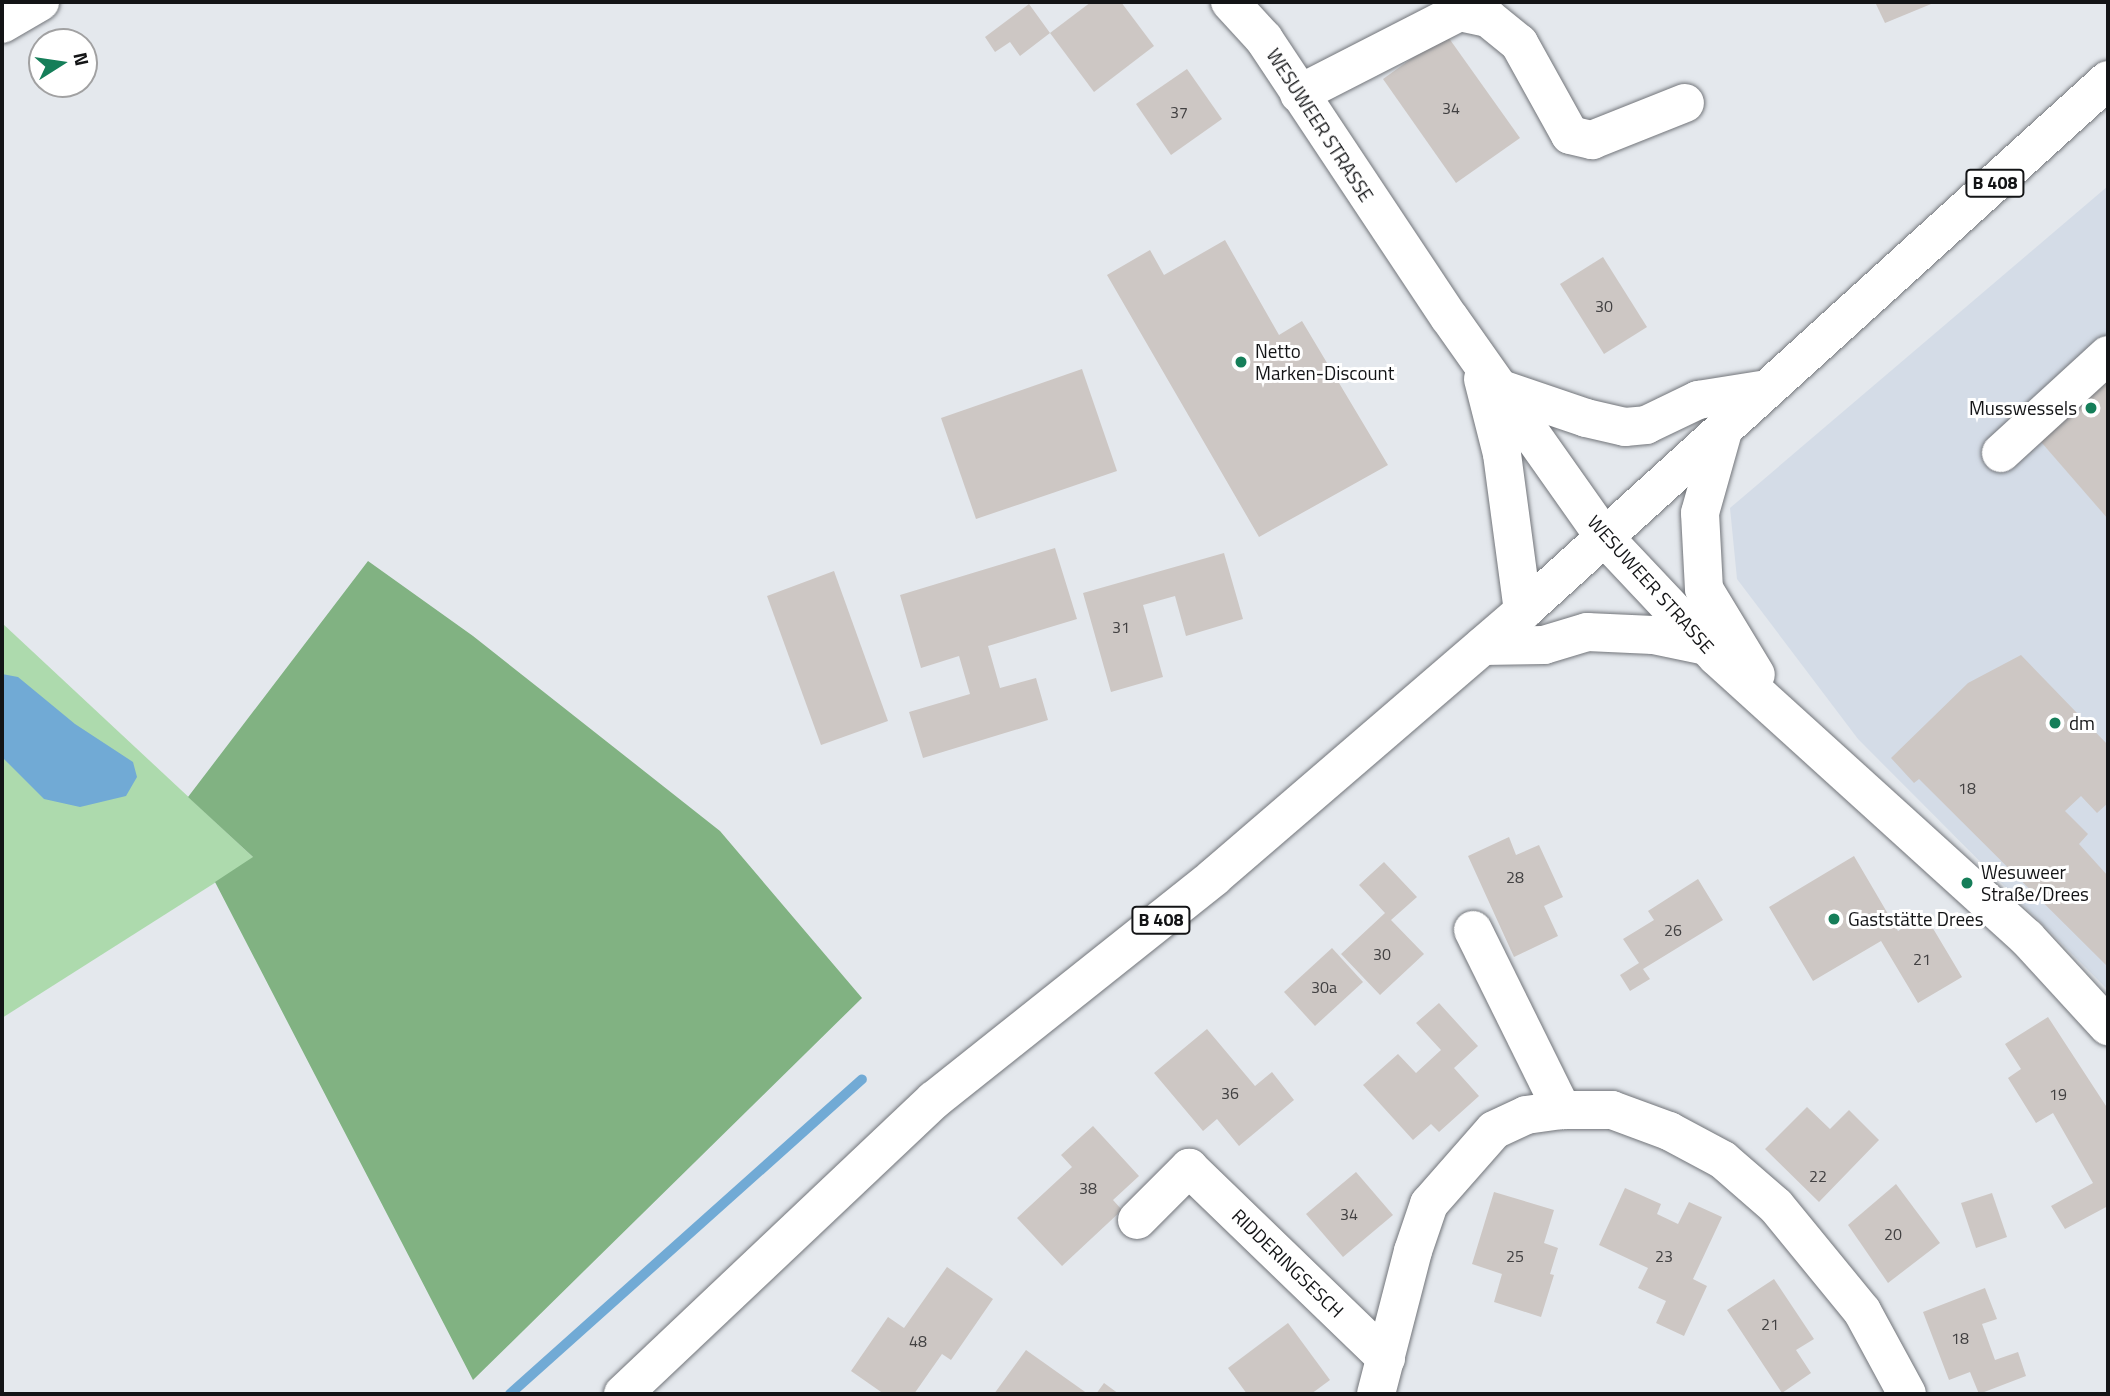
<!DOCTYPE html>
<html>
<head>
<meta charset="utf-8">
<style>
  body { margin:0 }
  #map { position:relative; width:2110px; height:1396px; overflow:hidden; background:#e4e8ed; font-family:"Titillium Web",sans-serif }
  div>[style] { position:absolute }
  .built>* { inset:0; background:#d4dce7 }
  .green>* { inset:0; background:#addaad }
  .forest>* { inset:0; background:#81b282 }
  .water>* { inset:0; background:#71aad5 }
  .stream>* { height:10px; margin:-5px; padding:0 5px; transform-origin:5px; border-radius:5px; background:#71aad5 }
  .building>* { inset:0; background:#cdc7c4 }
  .roads { filter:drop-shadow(0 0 2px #72757a) drop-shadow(0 0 2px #72757a) }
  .minor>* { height:38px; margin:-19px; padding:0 19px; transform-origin:19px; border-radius:19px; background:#fff }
  .major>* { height:38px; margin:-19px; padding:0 19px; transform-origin:19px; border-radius:19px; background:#fff }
  .dots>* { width:19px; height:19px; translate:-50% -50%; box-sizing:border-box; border:4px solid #fff; border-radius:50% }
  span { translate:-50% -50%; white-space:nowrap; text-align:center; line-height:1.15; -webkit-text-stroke:6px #fff; paint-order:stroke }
  .number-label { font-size:16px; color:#424142 }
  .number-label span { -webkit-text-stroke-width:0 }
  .shield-label span { padding:2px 5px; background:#fff; border:2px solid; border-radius:5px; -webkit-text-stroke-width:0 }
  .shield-label { font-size:18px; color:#131416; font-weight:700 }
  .street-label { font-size:19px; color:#131416 }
  .poi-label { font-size:19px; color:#131416 }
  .left { translate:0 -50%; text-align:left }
  .right { translate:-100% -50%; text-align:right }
  .frame { position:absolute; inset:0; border:4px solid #131416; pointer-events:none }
  .north { position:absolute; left:28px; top:28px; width:70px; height:70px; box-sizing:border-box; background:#fff; border:2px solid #a1a1a2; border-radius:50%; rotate:78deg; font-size:19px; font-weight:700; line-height:28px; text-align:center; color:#131416 }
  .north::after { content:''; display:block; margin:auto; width:24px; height:32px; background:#157e59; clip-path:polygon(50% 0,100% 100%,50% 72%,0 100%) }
</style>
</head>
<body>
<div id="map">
  <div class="built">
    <div style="clip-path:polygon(2108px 186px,2108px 990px,1858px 739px,1737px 579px,1730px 508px)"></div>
  </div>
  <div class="green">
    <div style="clip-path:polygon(2px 623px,254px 858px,2px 1018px)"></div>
  </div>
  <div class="forest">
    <div style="clip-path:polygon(368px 561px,473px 636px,720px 831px,862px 998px,473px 1380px,215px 882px,253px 857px,188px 797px)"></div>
  </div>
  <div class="water">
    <div style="clip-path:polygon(2px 674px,18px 677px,75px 724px,133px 762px,137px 777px,126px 796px,80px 807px,44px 799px,2px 757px)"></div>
  </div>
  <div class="stream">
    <div style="left:510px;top:1394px;width:472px;rotate:-41.8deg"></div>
  </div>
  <div class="building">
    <div style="clip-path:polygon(1091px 2px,1121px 2px,1154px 46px,1094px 92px,1050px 33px)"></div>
    <div style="clip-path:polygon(1875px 2px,1936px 2px,1885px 23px)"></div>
    <div style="clip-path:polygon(1029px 4px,1050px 33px,1020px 56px,1010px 42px,995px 52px,985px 37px)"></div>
    <div style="clip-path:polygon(1446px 34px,1520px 138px,1456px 183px,1383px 79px)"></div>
    <div style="clip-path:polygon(1187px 69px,1222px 119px,1171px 155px,1136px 104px)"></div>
    <div style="clip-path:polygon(1225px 240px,1279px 335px,1302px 321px,1388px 465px,1259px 537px,1107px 275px,1150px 250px,1164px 275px)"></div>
    <div style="clip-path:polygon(1603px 257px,1647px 327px,1604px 354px,1560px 284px)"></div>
    <div style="clip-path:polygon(1082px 369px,1117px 471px,976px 519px,941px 418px)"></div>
    <div style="clip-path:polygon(2108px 371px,2108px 519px,2035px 435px)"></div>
    <div style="clip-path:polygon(1055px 548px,1077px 619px,988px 646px,1000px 688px,1036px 678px,1048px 720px,923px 758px,909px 712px,970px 694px,959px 656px,921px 668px,900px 595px)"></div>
    <div style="clip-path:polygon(1224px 553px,1243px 619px,1186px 636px,1175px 596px,1143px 605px,1163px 677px,1111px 692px,1083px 593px)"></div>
    <div style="clip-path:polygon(834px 571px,888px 721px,821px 745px,767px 596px)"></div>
    <div style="clip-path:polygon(2021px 655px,2108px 745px,2108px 803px,2097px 813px,2081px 796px,2065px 811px,2088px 834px,2079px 844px,2108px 876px,2108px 967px,1919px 779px,1914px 783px,1891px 758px,1968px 683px)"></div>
    <div style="clip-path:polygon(1509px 837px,1516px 855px,1539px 845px,1563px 897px,1544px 906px,1558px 936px,1514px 957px,1468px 856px)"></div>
    <div style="clip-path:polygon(1854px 856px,1898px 931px,1925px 915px,1962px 977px,1918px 1003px,1881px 941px,1813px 981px,1769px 907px)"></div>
    <div style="clip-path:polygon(1384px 862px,1417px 897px,1391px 920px,1424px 954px,1380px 995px,1341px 954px,1385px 913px,1359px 885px)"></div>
    <div style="clip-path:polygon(1698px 879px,1723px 920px,1643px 969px,1650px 979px,1630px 991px,1620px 975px,1639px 963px,1623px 939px,1654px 920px,1648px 911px)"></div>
    <div style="clip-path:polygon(1332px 948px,1363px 982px,1315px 1026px,1284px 992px)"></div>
    <div style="clip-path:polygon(1439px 1003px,1478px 1046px,1454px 1068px,1479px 1096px,1439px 1132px,1431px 1124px,1413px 1140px,1363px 1085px,1398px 1054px,1416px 1073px,1441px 1050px,1416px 1023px)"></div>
    <div style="clip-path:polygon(2048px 1017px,2108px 1109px,2108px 1206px,2065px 1229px,2051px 1206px,2093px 1183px,2053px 1113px,2036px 1123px,2008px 1078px,2021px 1069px,2005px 1044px)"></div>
    <div style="clip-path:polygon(1207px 1029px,1255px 1086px,1272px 1072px,1294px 1100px,1239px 1146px,1217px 1119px,1203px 1131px,1154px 1073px)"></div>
    <div style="clip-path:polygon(1807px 1107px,1830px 1129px,1849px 1110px,1879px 1140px,1819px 1202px,1765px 1149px)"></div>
    <div style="clip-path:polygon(1093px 1126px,1139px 1176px,1113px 1200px,1122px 1210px,1062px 1266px,1017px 1218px,1072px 1167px,1061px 1155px)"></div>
    <div style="clip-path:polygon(1356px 1172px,1393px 1215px,1343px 1257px,1306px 1214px)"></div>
    <div style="clip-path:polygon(1896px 1184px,1940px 1243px,1888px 1283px,1848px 1225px)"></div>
    <div style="clip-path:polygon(1625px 1188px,1661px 1204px,1657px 1214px,1678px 1224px,1689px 1202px,1722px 1217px,1693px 1279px,1707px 1286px,1684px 1336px,1656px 1323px,1666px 1301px,1638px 1288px,1648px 1268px,1599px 1245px)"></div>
    <div style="clip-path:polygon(1494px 1192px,1554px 1210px,1544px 1243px,1558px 1248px,1550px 1274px,1554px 1275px,1541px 1317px,1494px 1302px,1502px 1274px,1472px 1264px)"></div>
    <div style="clip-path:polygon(1992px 1193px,2007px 1237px,1976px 1248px,1961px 1203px)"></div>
    <div style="clip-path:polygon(947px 1267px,993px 1299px,951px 1360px,942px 1354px,914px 1394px,884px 1394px,851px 1371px,888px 1317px,904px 1328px)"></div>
    <div style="clip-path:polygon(1774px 1279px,1814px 1339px,1796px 1350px,1811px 1373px,1782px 1393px,1727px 1310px)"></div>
    <div style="clip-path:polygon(1985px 1288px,1997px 1319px,1982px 1324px,1995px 1360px,2018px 1352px,2026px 1376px,1979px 1394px,1970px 1372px,1949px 1380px,1923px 1312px)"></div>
    <div style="clip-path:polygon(1288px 1323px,1330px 1380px,1311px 1394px,1247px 1394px,1228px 1368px)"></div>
    <div style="clip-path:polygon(1026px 1350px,1088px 1394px,994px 1394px)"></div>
    <div style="clip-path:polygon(1104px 1383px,1119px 1394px,1096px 1394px)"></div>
  </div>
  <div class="roads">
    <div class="minor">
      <div style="left:1299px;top:94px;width:180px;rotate:-27.1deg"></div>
      <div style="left:1459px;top:12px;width:30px;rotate:12deg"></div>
      <div style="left:1488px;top:18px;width:40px;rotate:39deg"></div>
      <div style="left:1519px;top:43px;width:105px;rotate:61deg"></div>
      <div style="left:1570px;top:135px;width:23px;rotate:13deg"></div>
      <div style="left:1592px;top:140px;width:100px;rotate:-21.7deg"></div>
      <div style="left:2001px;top:453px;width:145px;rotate:-42.5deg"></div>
      <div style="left:1473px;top:930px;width:201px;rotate:63.7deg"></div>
      <div style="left:1137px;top:1220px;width:74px;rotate:-45deg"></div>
      <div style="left:1189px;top:1168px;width:274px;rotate:44deg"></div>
      <div style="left:1376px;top:1394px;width:148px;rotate:-75.5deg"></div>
      <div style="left:1413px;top:1251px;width:50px;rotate:-71.2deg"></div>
      <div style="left:1429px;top:1204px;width:98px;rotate:-48.7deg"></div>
      <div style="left:1494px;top:1130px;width:35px;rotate:-25deg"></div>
      <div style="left:1526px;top:1115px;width:36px;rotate:-8deg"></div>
      <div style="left:1562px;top:1110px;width:50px"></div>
      <div style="left:1612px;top:1110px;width:61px;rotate:20.2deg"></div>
      <div style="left:1669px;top:1131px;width:61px;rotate:28.2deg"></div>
      <div style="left:1723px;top:1160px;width:70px;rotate:41deg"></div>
      <div style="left:1776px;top:1206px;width:136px;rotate:50.7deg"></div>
      <div style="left:1862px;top:1311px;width:94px;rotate:61.5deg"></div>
    </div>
    <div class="major">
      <div style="left:1230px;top:2px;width:50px;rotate:47.4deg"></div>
      <div style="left:1264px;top:39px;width:334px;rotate:56.4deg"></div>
      <div style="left:1449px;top:317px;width:271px;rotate:54.8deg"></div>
      <div style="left:1605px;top:538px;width:163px;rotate:46.7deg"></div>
      <div style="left:1717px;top:657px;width:418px;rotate:42.2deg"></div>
      <div style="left:2027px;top:938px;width:120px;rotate:47.4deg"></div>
      <div style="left:2px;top:24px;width:44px;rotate:-30.1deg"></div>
      <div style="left:1483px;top:379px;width:77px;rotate:75.8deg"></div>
      <div style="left:1502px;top:454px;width:158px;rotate:82.4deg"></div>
      <div style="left:1501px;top:389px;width:90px;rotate:18.8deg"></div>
      <div style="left:1586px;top:418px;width:40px;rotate:13deg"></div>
      <div style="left:1625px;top:427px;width:21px;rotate:-5deg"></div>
      <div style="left:1646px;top:425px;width:58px;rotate:-25.7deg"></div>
      <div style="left:1698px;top:400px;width:70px;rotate:-9.1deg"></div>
      <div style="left:1723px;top:431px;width:85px;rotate:105.7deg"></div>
      <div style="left:1700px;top:513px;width:76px;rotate:87deg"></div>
      <div style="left:1704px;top:589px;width:100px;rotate:58.8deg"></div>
      <div style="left:1483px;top:646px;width:61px;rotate:-0.9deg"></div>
      <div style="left:1544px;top:645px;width:45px;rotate:-16.8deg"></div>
      <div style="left:1587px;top:632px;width:66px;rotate:2.6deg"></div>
      <div style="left:1653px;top:635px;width:54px;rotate:11.7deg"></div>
      <div style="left:623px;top:1394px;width:428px;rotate:-43.4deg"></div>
      <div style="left:934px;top:1100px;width:358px;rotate:-38.5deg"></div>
      <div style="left:1214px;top:877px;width:408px;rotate:-40.7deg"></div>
      <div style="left:1523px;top:611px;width:790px;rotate:-42.23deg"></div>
    </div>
  </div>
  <div class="dots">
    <div style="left:1241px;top:362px;background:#157e59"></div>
    <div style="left:2091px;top:408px;background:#157e59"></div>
    <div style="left:2055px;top:723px;background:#157e59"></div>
    <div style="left:1967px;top:883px;background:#157e59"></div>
    <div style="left:1834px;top:919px;background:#157e59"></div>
  </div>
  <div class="number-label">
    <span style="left:1451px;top:108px">34</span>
    <span style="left:1179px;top:112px">37</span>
    <span style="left:1604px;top:306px">30</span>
    <span style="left:1121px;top:627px">31</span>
    <span style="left:1967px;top:788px">18</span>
    <span style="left:1515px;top:877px">28</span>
    <span style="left:1673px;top:930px">26</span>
    <span style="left:1382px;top:954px">30</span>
    <span style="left:1922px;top:959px">21</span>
    <span style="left:1324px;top:987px">30a</span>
    <span style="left:1230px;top:1093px">36</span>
    <span style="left:2058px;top:1094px">19</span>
    <span style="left:1818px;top:1176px">22</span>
    <span style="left:1088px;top:1188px">38</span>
    <span style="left:1349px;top:1214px">34</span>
    <span style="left:1893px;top:1234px">20</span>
    <span style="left:1515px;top:1256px">25</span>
    <span style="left:1664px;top:1256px">23</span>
    <span style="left:1770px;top:1324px">21</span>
    <span style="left:1960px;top:1338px">18</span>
    <span style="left:918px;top:1341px">48</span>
  </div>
  <div class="shield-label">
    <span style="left:1995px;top:183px">B 408</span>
    <span style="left:1161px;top:920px">B 408</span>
  </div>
  <div class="street-label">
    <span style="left:1320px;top:125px;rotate:57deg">WESUWEER STRASSE</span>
    <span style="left:1651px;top:584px;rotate:48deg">WESUWEER STRASSE</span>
    <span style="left:1288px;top:1263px;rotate:44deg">RIDDERINGSESCH</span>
  </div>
  <div class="poi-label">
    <span class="left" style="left:1255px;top:362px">Netto<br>Marken-Discount</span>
    <span class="right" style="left:2077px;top:408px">Musswessels</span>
    <span class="left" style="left:2069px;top:723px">dm</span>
    <span class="left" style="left:1981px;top:883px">Wesuweer<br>Straße/Drees</span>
    <span class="left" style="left:1848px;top:919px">Gaststätte Drees</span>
  </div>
  <div class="frame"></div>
  <div class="north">N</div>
</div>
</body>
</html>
